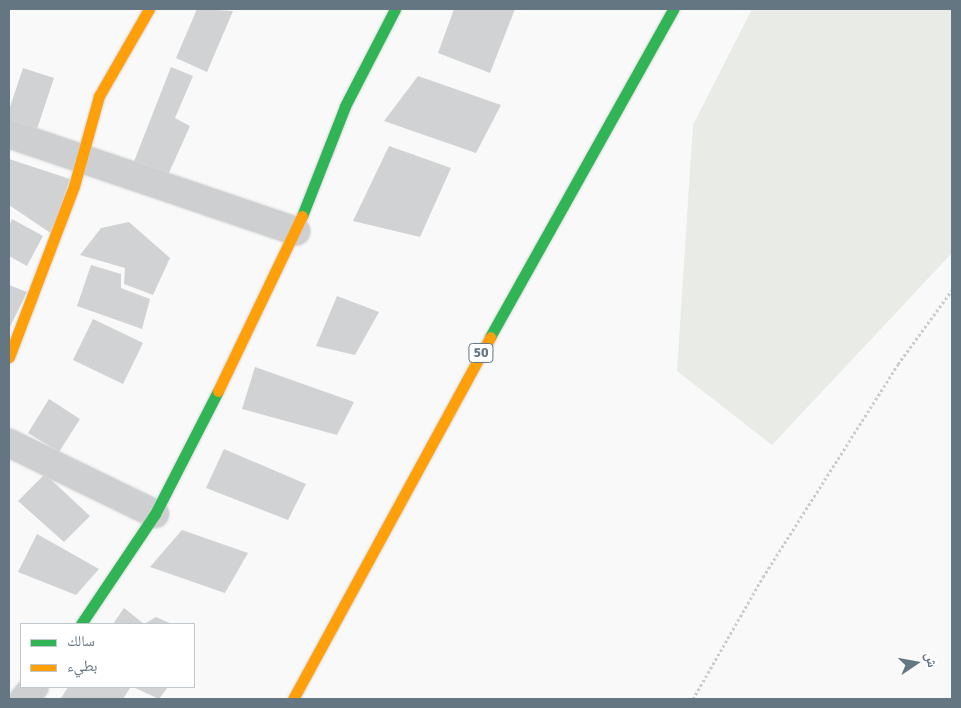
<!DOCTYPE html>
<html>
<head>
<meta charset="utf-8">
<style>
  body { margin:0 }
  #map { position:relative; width:961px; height:708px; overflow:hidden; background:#f9f9f9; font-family:Signika,"Noto Naskh Arabic",sans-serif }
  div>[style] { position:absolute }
  .green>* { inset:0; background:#e8ebe6 }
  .building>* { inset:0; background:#d0d2d3 }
  .path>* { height:3px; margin-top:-1.5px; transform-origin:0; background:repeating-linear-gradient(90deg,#cbcccd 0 2.5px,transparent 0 5px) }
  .roads { filter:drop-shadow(0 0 1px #d5d6d7) drop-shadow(0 0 1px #d5d6d7) }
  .street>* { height:28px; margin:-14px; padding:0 14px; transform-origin:14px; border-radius:14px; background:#cecfd0 }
  .fast>* { height:11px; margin:-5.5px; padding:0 5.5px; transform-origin:5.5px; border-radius:5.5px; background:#30b455 }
  .slow>* { height:11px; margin:-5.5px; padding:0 5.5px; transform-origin:5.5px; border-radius:5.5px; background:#ff9f0a }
  span { translate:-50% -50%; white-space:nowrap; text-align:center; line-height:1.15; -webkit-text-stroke:5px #fff; paint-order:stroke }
  .shield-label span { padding:1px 4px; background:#fff; border:1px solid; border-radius:4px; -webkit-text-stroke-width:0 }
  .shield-label { font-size:14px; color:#657683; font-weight:700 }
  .frame { position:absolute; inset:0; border:10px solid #657683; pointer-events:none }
  .legend { position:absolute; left:20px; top:623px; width:175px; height:65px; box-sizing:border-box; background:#fff; border:1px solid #c1c8cd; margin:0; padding:6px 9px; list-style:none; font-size:15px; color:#657683 }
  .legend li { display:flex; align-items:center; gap:10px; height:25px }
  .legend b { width:25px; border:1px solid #c1c8cd }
  .north { position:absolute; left:891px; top:638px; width:50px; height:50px; -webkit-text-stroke:4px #fff; paint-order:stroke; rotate:78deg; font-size:14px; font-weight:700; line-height:20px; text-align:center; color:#657683 }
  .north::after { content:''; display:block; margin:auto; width:18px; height:22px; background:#657683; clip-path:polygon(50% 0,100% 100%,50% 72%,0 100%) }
</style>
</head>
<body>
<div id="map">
  <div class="green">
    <div style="clip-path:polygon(752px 9px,952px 9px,952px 253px,772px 445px,677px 371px,693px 125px)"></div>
  </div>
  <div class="building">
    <div style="clip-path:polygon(197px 9px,233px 11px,207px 72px,176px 58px)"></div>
    <div style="clip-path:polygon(454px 9px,515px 9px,490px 73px,438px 53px)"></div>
    <div style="clip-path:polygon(171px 67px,193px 76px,175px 118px,190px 126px,168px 175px,133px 164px)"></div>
    <div style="clip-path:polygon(23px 68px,54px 78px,35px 135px,9px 126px,9px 110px)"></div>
    <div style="clip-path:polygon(418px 76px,501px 105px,476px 153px,384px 121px)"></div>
    <div style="clip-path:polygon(389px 146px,451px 168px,420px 237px,353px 221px)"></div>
    <div style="clip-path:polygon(9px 159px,70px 179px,52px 234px,9px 205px)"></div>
    <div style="clip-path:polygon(12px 219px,43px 236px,27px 266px,9px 256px,9px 226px)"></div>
    <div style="clip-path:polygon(129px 222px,170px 258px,153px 295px,124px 284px,125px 268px,80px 255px,101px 228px)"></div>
    <div style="clip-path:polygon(91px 265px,121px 274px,121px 288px,150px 299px,142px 329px,77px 306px)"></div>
    <div style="clip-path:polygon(9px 285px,27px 292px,9px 329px)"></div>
    <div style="clip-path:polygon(337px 296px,379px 312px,355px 355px,316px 346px)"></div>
    <div style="clip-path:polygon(93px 319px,143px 343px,123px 384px,73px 360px)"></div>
    <div style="clip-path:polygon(255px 367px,354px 402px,337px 435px,242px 409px)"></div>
    <div style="clip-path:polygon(49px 399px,80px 419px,59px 452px,28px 433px)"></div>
    <div style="clip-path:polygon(224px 449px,306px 484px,288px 520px,206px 488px)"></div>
    <div style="clip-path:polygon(45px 474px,90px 516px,64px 542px,18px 501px)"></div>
    <div style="clip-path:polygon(182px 530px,248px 553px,225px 593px,150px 567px)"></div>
    <div style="clip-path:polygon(37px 534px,99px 569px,76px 595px,18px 572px)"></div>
    <div style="clip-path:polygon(124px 608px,144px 624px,156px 617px,172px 624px,113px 624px)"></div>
    <div style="clip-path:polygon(68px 687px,128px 687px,130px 688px,123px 699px,61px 698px)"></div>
    <div style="clip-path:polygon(133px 687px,168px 687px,159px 699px)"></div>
  </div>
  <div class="path">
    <div style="left:693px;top:699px;width:141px;rotate:-60.2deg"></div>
    <div style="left:763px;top:577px;width:252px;rotate:-57.6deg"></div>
    <div style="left:898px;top:364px;width:92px;rotate:-53.9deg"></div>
  </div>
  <div class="roads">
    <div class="street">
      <div style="left:9px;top:134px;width:303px;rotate:18.7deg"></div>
      <div style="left:9px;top:443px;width:162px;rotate:25.9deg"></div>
      <div style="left:24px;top:699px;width:16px;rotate:-50deg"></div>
    </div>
    <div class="fast">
      <div style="left:302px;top:216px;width:118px;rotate:-68.6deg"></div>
      <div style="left:345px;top:106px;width:109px;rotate:-62.7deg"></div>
      <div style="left:490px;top:337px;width:376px;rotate:-60.8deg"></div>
      <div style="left:81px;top:624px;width:133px;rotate:-56.1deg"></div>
      <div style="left:155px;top:514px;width:138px;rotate:-62.9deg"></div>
    </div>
    <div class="slow">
      <div style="left:9px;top:357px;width:183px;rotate:-69.2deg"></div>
      <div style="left:74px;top:186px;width:93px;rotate:-74.5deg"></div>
      <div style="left:99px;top:96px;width:100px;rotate:-60.1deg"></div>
      <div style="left:218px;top:391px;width:194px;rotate:-64.4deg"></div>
      <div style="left:293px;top:699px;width:412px;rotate:-61.4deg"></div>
    </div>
  </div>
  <div class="shield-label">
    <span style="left:481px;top:353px">50</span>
  </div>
  <div class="frame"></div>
  <ul class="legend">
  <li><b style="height:6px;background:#30b455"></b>سالك</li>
  <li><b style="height:6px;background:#ff9f0a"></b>بطيء</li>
  </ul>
  <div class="north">ش</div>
</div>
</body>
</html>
